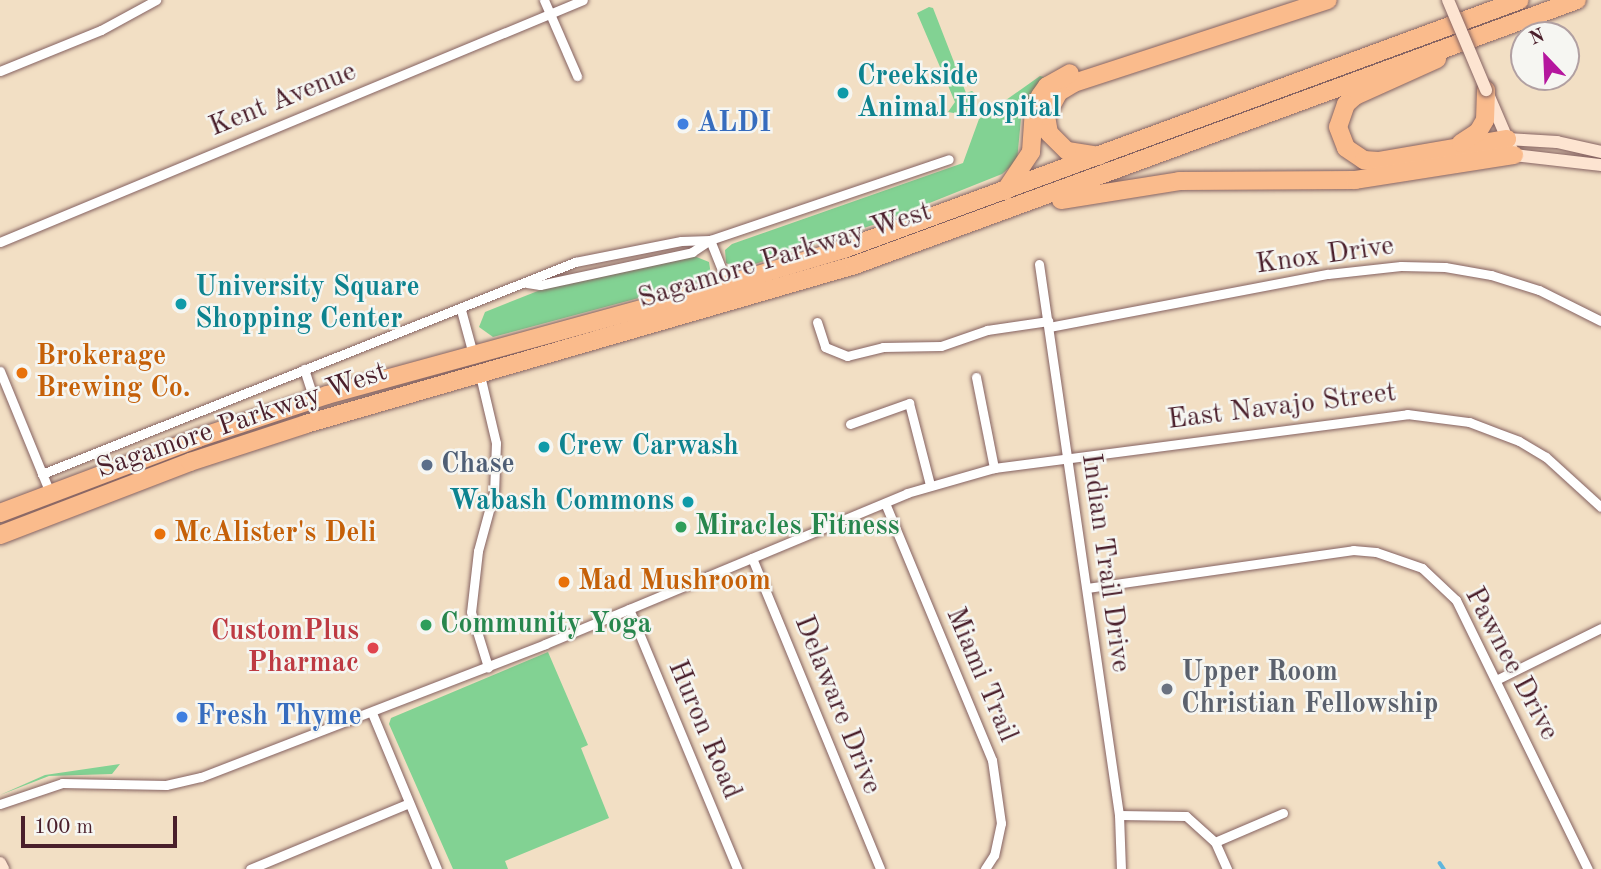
<!DOCTYPE html>
<html>
<head>
<meta charset="utf-8">
<style>
  body { margin:0 }
  #map { position:relative; width:1601px; height:869px; overflow:hidden; background:#f2dfc4; font-family:"Old Standard TT",serif }
  div>[style] { position:absolute }
  .green>* { inset:0; background:#82d293 }
  .stream>* { height:3.5px; margin:-1.75px; padding:0 1.75px; transform-origin:1.75px; border-radius:1.75px; background:#60b6dd }
  .roads { filter:drop-shadow(0 0 2px #856261) drop-shadow(0 0 2px #856261) }
  .street>* { height:9px; margin:-4.5px; padding:0 4.5px; transform-origin:4.5px; border-radius:4.5px; background:#fff }
  .secondary>* { height:12px; margin:-6px; padding:0 6px; transform-origin:6px; border-radius:6px; background:#fde4d1 }
  .highway>* { height:18px; margin:-9px; padding:0 9px; transform-origin:9px; border-radius:9px; background:#fabb8c }
  .bridges { filter:drop-shadow(0 0 2px #856261) drop-shadow(0 0 2px #856261) }
  .secondary-bridge>* { height:12px; margin:-6px; padding:0 6px; transform-origin:6px; border-radius:6px; background:#fde4d1 }
  .dots>* { width:19px; height:19px; translate:-50% -50%; box-sizing:border-box; border:4px solid #f6f6f2; border-radius:50% }
  span { translate:-50% -50%; white-space:nowrap; text-align:center; line-height:1.15; -webkit-text-stroke:5px #f6f6f2; paint-order:stroke }
  .culture-label { font-size:28px; color:#0d838f; font-weight:700 }
  .left { translate:0 -50%; text-align:left }
  .right { translate:-100% -50%; text-align:right }
  .street-label { font-size:28px; color:#4a1f2b }
  .shop-label { font-size:28px; color:#366cbe; font-weight:700 }
  .food-label { font-size:28px; color:#c56008; font-weight:700 }
  .service-label { font-size:28px; color:#4e5e75; font-weight:700 }
  .leisure-label { font-size:28px; color:#27864d; font-weight:700 }
  .health-label { font-size:28px; color:#be3a42; font-weight:700 }
  .worship-label { font-size:28px; color:#5b616d; font-weight:700 }
  .north { position:absolute; left:1510px; top:21px; width:70px; height:70px; box-sizing:border-box; background:#f6f6f2; border:2px solid #b1a0a2; border-radius:50%; rotate:337deg; font-size:19px; font-weight:700; line-height:28px; text-align:center; color:#4a1f2b }
  .north::after { content:''; display:block; margin:auto; width:24px; height:32px; background:#b5179e; clip-path:polygon(50% 0,100% 100%,50% 72%,0 100%) }
  .scale { position:absolute; left:21px; top:816px; width:156px; height:32px; box-sizing:border-box; border:4px solid #4a1f2b; border-top:0; padding-left:9px; font-size:21px; line-height:24px; white-space:nowrap; color:#4a1f2b; -webkit-text-stroke:5px #f6f6f2; paint-order:stroke }
</style>
</head>
<body>
<div id="map">
  <div class="green">
    <div style="clip-path:polygon(929px 7px,933px 8px,966px 93px,972px 91px,977px 95px,965px 115px,948px 112px,955px 102px,917px 13px)"></div>
    <div style="clip-path:polygon(1040px 76px,1044px 77px,1022px 108px,1017px 161px,1002px 174px,882px 222px,740px 269px,726px 263px,725px 250px,732px 244px,963px 163px,979px 119px)"></div>
    <div style="clip-path:polygon(694px 256px,709px 262px,711px 275px,706px 280px,493px 337px,479px 327px,485px 312px,553px 285px)"></div>
    <div style="clip-path:polygon(548px 652px,588px 745px,581px 748px,609px 818px,505px 861px,508px 869px,453px 869px,389px 724px,391px 718px)"></div>
    <div style="clip-path:polygon(120px 764px,112px 774px,49px 776px,0 795px,45px 775px)"></div>
  </div>
  <div class="stream">
    <div style="left:1440px;top:863px;width:7px;rotate:56deg"></div>
  </div>
  <div class="roads">
    <div class="street">
      <div style="left:544px;top:0;width:83px;rotate:66.5deg"></div>
      <div style="left:0;top:71px;width:109px;rotate:-22.1deg"></div>
      <div style="left:101px;top:30px;width:63px;rotate:-28.6deg"></div>
      <div style="left:710px;top:240px;width:48px;rotate:68.2deg"></div>
      <div style="left:0;top:242px;width:631px;rotate:-22.54deg"></div>
      <div style="left:1039px;top:264px;width:557px;rotate:81.74deg"></div>
      <div style="left:1119px;top:815px;width:54px;rotate:87.9deg"></div>
      <div style="left:527px;top:283px;width:13px;rotate:9deg"></div>
      <div style="left:540px;top:285px;width:156px;rotate:-12.2deg"></div>
      <div style="left:692px;top:252px;width:22px;rotate:-34deg"></div>
      <div style="left:710px;top:240px;width:252px;rotate:-18.7deg"></div>
      <div style="left:461px;top:310px;width:50px;rotate:74.8deg"></div>
      <div style="left:817px;top:322px;width:26px;rotate:72deg"></div>
      <div style="left:825px;top:347px;width:24px;rotate:22deg"></div>
      <div style="left:847px;top:356px;width:37px;rotate:-14deg"></div>
      <div style="left:883px;top:347px;width:58px;rotate:-1deg"></div>
      <div style="left:941px;top:346px;width:49px;rotate:-19.2deg"></div>
      <div style="left:987px;top:330px;width:62px;rotate:-8.4deg"></div>
      <div style="left:1049px;top:327px;width:284px;rotate:-10.8deg"></div>
      <div style="left:1328px;top:274px;width:73px;rotate:-6.3deg"></div>
      <div style="left:1401px;top:266px;width:44px;rotate:1.3deg"></div>
      <div style="left:1445px;top:267px;width:47px;rotate:9.9deg"></div>
      <div style="left:1491px;top:275px;width:50px;rotate:17.4deg"></div>
      <div style="left:1539px;top:290px;width:69px;rotate:26.6deg"></div>
      <div style="left:304px;top:369px;width:32px;rotate:72deg"></div>
      <div style="left:0;top:371px;width:132px;rotate:67.7deg"></div>
      <div style="left:479px;top:371px;width:74px;rotate:76.7deg"></div>
      <div style="left:496px;top:443px;width:49px;rotate:92.3deg"></div>
      <div style="left:494px;top:492px;width:61px;rotate:105.2deg"></div>
      <div style="left:478px;top:551px;width:61px;rotate:96.5deg"></div>
      <div style="left:471px;top:612px;width:58px;rotate:72.8deg"></div>
      <div style="left:976px;top:377px;width:93px;rotate:78.8deg"></div>
      <div style="left:850px;top:424px;width:63px;rotate:-19.6deg"></div>
      <div style="left:909px;top:403px;width:85px;rotate:75.6deg"></div>
      <div style="left:42px;top:474px;width:574px;rotate:-21.69deg"></div>
      <div style="left:575px;top:262px;width:108px;rotate:-11.2deg"></div>
      <div style="left:681px;top:241px;width:29px;rotate:-2deg"></div>
      <div style="left:885px;top:503px;width:278px;rotate:67.4deg"></div>
      <div style="left:992px;top:760px;width:64px;rotate:81.9deg"></div>
      <div style="left:1001px;top:823px;width:33px;rotate:102deg"></div>
      <div style="left:994px;top:855px;width:17px;rotate:123deg"></div>
      <div style="left:752px;top:558px;width:336px;rotate:67.6deg"></div>
      <div style="left:1087px;top:588px;width:269px;rotate:-8.1deg"></div>
      <div style="left:1353px;top:550px;width:23px;rotate:5deg"></div>
      <div style="left:1376px;top:552px;width:49px;rotate:19.2deg"></div>
      <div style="left:1422px;top:568px;width:47px;rotate:43.3deg"></div>
      <div style="left:1456px;top:600px;width:300px;rotate:63.9deg"></div>
      <div style="left:629px;top:609px;width:282px;rotate:67.4deg"></div>
      <div style="left:1498px;top:679px;width:115px;rotate:-26.3deg"></div>
      <div style="left:372px;top:713px;width:169px;rotate:67.4deg"></div>
      <div style="left:0;top:804px;width:65px;rotate:-18.7deg"></div>
      <div style="left:62px;top:783px;width:104px;rotate:1.1deg"></div>
      <div style="left:166px;top:785px;width:36px;rotate:-13deg"></div>
      <div style="left:201px;top:777px;width:369px;rotate:-21.1deg"></div>
      <div style="left:545px;top:644px;width:392px;rotate:-22.6deg"></div>
      <div style="left:907px;top:493px;width:91px;rotate:-16deg"></div>
      <div style="left:994px;top:468px;width:417px;rotate:-7.4deg"></div>
      <div style="left:1407px;top:414px;width:63px;rotate:7.4deg"></div>
      <div style="left:1469px;top:422px;width:53px;rotate:20.8deg"></div>
      <div style="left:1519px;top:441px;width:31px;rotate:31deg"></div>
      <div style="left:1546px;top:457px;width:74px;rotate:42.3deg"></div>
      <div style="left:1119px;top:815px;width:67px;rotate:0.9deg"></div>
      <div style="left:1186px;top:816px;width:39px;rotate:42deg"></div>
      <div style="left:1215px;top:842px;width:30px;rotate:66deg"></div>
      <div style="left:1215px;top:842px;width:74px;rotate:-23.1deg"></div>
      <div style="left:250px;top:869px;width:172px;rotate:-22.5deg"></div>
    </div>
    <div class="secondary">
      <div style="left:1488px;top:94px;width:66px;rotate:66.9deg"></div>
      <div style="left:1514px;top:155px;width:88px;rotate:6.6deg"></div>
      <div style="left:1507px;top:139px;width:50px;rotate:3.4deg"></div>
      <div style="left:1557px;top:142px;width:45px;rotate:12.8deg"></div>
      <div style="left:0;top:863px;width:7px;rotate:63deg"></div>
    </div>
    <div class="highway">
      <div style="left:1437px;top:59px;width:90px;rotate:155.7deg"></div>
      <div style="left:1355px;top:96px;width:12px;rotate:138deg"></div>
      <div style="left:1346px;top:104px;width:24px;rotate:109deg"></div>
      <div style="left:1338px;top:127px;width:22px;rotate:69deg"></div>
      <div style="left:1346px;top:148px;width:22px;rotate:34deg"></div>
      <div style="left:1364px;top:160px;width:14px;rotate:4deg"></div>
      <div style="left:1378px;top:161px;width:131px;rotate:-9.7deg"></div>
      <div style="left:1461px;top:143px;width:20px;rotate:-33deg"></div>
      <div style="left:1478px;top:132px;width:14px;rotate:-60deg"></div>
      <div style="left:1485px;top:120px;width:30px;rotate:-88deg"></div>
      <div style="left:1099px;top:156px;width:32px;rotate:-171deg"></div>
      <div style="left:1067px;top:151px;width:25px;rotate:-135deg"></div>
      <div style="left:1049px;top:133px;width:17px;rotate:-100deg"></div>
      <div style="left:1046px;top:116px;width:27px;rotate:-62deg"></div>
      <div style="left:1059px;top:92px;width:17px;rotate:-31deg"></div>
      <div style="left:1074px;top:83px;width:267px;rotate:-18.1deg"></div>
      <div style="left:1005px;top:191px;width:47px;rotate:-56.3deg"></div>
      <div style="left:1031px;top:152px;width:43px;rotate:-86deg"></div>
      <div style="left:1034px;top:109px;width:14px;rotate:-65deg"></div>
      <div style="left:1040px;top:96px;width:12px;rotate:-55deg"></div>
      <div style="left:1047px;top:86px;width:26px;rotate:-29deg"></div>
      <div style="left:1061px;top:200px;width:120px;rotate:-9.1deg"></div>
      <div style="left:1179px;top:181px;width:176px;rotate:-0.3deg"></div>
      <div style="left:1355px;top:180px;width:161px;rotate:-8.9deg"></div>
      <div style="left:0;top:513px;width:212px;rotate:-20.7deg"></div>
      <div style="left:198px;top:438px;width:136px;rotate:-18.4deg"></div>
      <div style="left:327px;top:395px;width:357px;rotate:-15.3deg"></div>
      <div style="left:671px;top:301px;width:181px;rotate:-16.7deg"></div>
      <div style="left:844px;top:249px;width:720px;rotate:-20.22deg"></div>
      <div style="left:0;top:535px;width:204px;rotate:-21deg"></div>
      <div style="left:190px;top:462px;width:122px;rotate:-18.1deg"></div>
      <div style="left:306px;top:424px;width:572px;rotate:-16.15deg"></div>
      <div style="left:855px;top:265px;width:769px;rotate:-20.15deg"></div>
    </div>
  </div>
  <div class="bridges">
    <div class="secondary-bridge">
      <div style="left:1448px;top:0;width:98px;rotate:67.1deg"></div>
    </div>
  </div>
  <div class="dots">
    <div style="left:843px;top:93px;background:#0f9aa8"></div>
    <div style="left:683px;top:124px;background:#3f7fe0"></div>
    <div style="left:181px;top:304px;background:#0f9aa8"></div>
    <div style="left:22px;top:373px;background:#e8710a"></div>
    <div style="left:544px;top:447px;background:#0f9aa8"></div>
    <div style="left:427px;top:465px;background:#5c6f8a"></div>
    <div style="left:688px;top:502px;background:#0f9aa8"></div>
    <div style="left:681px;top:527px;background:#2e9e5b"></div>
    <div style="left:160px;top:534px;background:#e8710a"></div>
    <div style="left:564px;top:582px;background:#e8710a"></div>
    <div style="left:426px;top:625px;background:#2e9e5b"></div>
    <div style="left:373px;top:648px;background:#e0444e"></div>
    <div style="left:1167px;top:689px;background:#6b7280"></div>
    <div style="left:182px;top:717px;background:#3f7fe0"></div>
  </div>
  <div class="culture-label">
    <span class="left" style="left:857px;top:93px">Creekside<br>Animal Hospital</span>
    <span class="left" style="left:195px;top:304px">University Square<br>Shopping Center</span>
    <span class="left" style="left:558px;top:447px">Crew Carwash</span>
    <span class="right" style="left:674px;top:502px">Wabash Commons</span>
  </div>
  <div class="street-label">
    <span style="left:283px;top:100px;rotate:-22deg">Kent Avenue</span>
    <span style="left:785px;top:256px;rotate:-17deg">Sagamore Parkway West</span>
    <span style="left:1325px;top:256px;rotate:-8deg">Knox Drive</span>
    <span style="left:1282px;top:407px;rotate:-7deg">East Navajo Street</span>
    <span style="left:242px;top:421px;rotate:-19deg">Sagamore Parkway West</span>
    <span style="left:1105px;top:563px;rotate:82deg">Indian Trail Drive</span>
    <span style="left:1511px;top:664px;rotate:62deg">Pawnee Drive</span>
    <span style="left:981px;top:675px;rotate:67deg">Miami Trail</span>
    <span style="left:837px;top:705px;rotate:68deg">Delaware Drive</span>
    <span style="left:704px;top:730px;rotate:67deg">Huron Road</span>
  </div>
  <div class="shop-label">
    <span class="left" style="left:697px;top:124px">ALDI</span>
    <span class="left" style="left:196px;top:717px">Fresh Thyme</span>
  </div>
  <div class="food-label">
    <span class="left" style="left:36px;top:373px">Brokerage<br>Brewing Co.</span>
    <span class="left" style="left:174px;top:534px">McAlister's Deli</span>
    <span class="left" style="left:578px;top:582px">Mad Mushroom</span>
  </div>
  <div class="service-label">
    <span class="left" style="left:441px;top:465px">Chase</span>
  </div>
  <div class="leisure-label">
    <span class="left" style="left:695px;top:527px">Miracles Fitness</span>
    <span class="left" style="left:440px;top:625px">Community Yoga</span>
  </div>
  <div class="health-label">
    <span class="right" style="left:359px;top:648px">CustomPlus<br>Pharmac</span>
  </div>
  <div class="worship-label">
    <span class="left" style="left:1181px;top:689px">Upper Room<br>Christian Fellowship</span>
  </div>
  <div class="north">N</div>
  <div class="scale">100 m</div>
</div>
</body>
</html>
